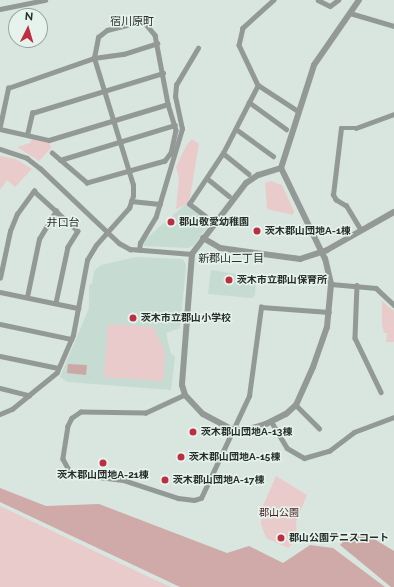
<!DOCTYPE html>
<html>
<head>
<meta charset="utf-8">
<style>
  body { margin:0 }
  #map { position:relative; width:394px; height:587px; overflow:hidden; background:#d8e6df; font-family:Raleway,"Noto Sans JP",sans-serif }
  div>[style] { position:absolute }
  .built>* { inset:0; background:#c6dbd2 }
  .green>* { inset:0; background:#eacbcb }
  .forest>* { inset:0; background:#cfaaa9 }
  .water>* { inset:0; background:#cba7a6 }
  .minor>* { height:4.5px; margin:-2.25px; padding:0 2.25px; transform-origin:2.25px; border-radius:2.25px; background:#939996 }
  .tertiary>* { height:6px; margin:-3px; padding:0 3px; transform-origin:3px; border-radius:3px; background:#939996 }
  .dots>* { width:11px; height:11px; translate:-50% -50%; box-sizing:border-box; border:2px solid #e5f3ec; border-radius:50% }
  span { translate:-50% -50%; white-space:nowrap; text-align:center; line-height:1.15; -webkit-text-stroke:3px #e5f3ec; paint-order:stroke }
  .poi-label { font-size:10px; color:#282e2b; font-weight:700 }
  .left { translate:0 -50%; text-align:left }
  .park-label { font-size:10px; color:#4c1c1f }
  .neighbourhood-label { font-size:11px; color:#282e2b }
  .north { position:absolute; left:8px; top:8px; width:40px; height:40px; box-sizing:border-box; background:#e5f3ec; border:1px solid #99a49f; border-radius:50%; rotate:5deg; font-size:11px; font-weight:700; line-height:16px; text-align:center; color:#282e2b }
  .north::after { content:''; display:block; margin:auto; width:14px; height:18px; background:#be2e41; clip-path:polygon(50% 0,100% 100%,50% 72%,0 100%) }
</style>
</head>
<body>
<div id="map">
  <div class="built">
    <div style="clip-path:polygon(186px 204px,207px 219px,207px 227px,194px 245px,188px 248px,144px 246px,141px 243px)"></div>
    <div style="clip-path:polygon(136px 257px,183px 259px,186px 265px,180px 328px,166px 333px,171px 354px,175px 356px,171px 390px,68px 382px,60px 377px,89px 308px,89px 285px,92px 284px,94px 271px,101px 265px)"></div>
    <div style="clip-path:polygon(211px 270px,256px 277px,255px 295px,252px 298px,208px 294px)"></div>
  </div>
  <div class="green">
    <div style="clip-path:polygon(32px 138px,49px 141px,51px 148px,39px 161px,17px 147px,30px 143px)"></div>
    <div style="clip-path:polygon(192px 139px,199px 144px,190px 197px,187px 204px,176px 209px,179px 178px,176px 167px,186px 146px)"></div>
    <div style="clip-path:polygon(0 156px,16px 159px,32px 169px,15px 187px,7px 180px,0 190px)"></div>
    <div style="clip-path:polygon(271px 181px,282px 185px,294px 211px,293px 215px,267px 209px,265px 183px)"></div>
    <div style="clip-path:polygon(382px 301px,394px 311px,394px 342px,386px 342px,387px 333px,384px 333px,382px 325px)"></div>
    <div style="clip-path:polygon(108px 324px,154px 327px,165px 353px,163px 381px,104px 377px)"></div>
    <div style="clip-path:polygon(276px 476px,307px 495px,296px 522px,297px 540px,288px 548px,266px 538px,261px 524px,262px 508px)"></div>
    <div style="clip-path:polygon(0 506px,151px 578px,171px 587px,0 587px)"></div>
  </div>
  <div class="forest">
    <div style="clip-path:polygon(0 488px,46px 506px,99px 504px,227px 553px,249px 546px,283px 563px,310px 545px,333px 548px,385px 587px,180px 587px,0 502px)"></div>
  </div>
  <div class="water">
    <div style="clip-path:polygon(68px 364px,87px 365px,86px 375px,67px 373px)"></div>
    <div style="clip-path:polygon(366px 534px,394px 551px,394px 587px,391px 587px,340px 545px,348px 537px)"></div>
  </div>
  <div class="minor">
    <div style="left:274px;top:0;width:42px;rotate:137.9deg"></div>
    <div style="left:243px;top:28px;width:17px;rotate:103deg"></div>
    <div style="left:239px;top:45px;width:44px;rotate:64.6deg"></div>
    <div style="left:258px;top:85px;width:48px;rotate:33deg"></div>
    <div style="left:318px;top:0;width:13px;rotate:27deg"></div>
    <div style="left:330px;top:6px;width:10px;rotate:-37deg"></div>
    <div style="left:0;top:9px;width:46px;rotate:-11.3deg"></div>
    <div style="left:350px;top:13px;width:46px;rotate:16.5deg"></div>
    <div style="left:249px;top:102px;width:46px;rotate:36.1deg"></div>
    <div style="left:0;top:126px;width:39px;rotate:-78deg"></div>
    <div style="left:8px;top:88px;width:91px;rotate:-19.2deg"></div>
    <div style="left:94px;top:58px;width:21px;rotate:-79deg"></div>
    <div style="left:98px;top:37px;width:11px;rotate:-38deg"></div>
    <div style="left:107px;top:30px;width:30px;rotate:-14deg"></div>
    <div style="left:136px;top:23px;width:9px"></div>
    <div style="left:145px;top:23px;width:16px;rotate:50deg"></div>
    <div style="left:155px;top:35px;width:70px;rotate:79.3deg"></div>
    <div style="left:168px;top:104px;width:27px;rotate:73deg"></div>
    <div style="left:176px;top:130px;width:24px;rotate:102deg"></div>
    <div style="left:171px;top:153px;width:10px;rotate:127deg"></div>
    <div style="left:165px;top:161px;width:81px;rotate:164.2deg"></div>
    <div style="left:87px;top:183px;width:46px;rotate:-139.4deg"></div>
    <div style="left:0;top:129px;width:50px;rotate:12.7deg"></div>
    <div style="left:49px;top:140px;width:124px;rotate:-16.8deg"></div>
    <div style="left:236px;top:129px;width:46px;rotate:36.1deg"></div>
    <div style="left:27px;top:135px;width:23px;rotate:-77deg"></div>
    <div style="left:32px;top:113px;width:137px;rotate:-17deg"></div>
    <div style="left:0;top:149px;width:28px;rotate:18deg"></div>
    <div style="left:27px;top:158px;width:16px;rotate:38deg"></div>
    <div style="left:40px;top:168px;width:109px;rotate:43.5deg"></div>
    <div style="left:119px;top:243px;width:13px;rotate:29deg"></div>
    <div style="left:130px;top:249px;width:62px;rotate:4.6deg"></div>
    <div style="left:223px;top:153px;width:33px;rotate:39deg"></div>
    <div style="left:60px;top:160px;width:120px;rotate:-16.9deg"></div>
    <div style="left:208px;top:179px;width:27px;rotate:39deg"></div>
    <div style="left:131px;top:201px;width:29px;rotate:6deg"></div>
    <div style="left:214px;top:223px;width:31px;rotate:-143deg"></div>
    <div style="left:189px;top:204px;width:61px;rotate:-56.3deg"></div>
    <div style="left:223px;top:153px;width:76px;rotate:-62.8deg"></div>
    <div style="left:360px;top:229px;width:27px;rotate:-121deg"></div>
    <div style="left:346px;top:206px;width:12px;rotate:-149deg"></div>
    <div style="left:336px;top:200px;width:6px;rotate:-121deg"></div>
    <div style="left:333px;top:195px;width:67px;rotate:-83.2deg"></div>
    <div style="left:341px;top:128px;width:15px"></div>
    <div style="left:356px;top:128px;width:40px;rotate:-20.2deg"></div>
    <div style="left:139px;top:250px;width:7px;rotate:-82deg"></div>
    <div style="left:140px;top:243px;width:31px;rotate:-59deg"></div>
    <div style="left:156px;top:216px;width:91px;rotate:-73.4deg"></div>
    <div style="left:182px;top:129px;width:33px;rotate:-102deg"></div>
    <div style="left:175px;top:97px;width:12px;rotate:-85deg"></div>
    <div style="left:176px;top:85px;width:43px;rotate:-59.3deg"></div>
    <div style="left:0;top:278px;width:48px;rotate:-78deg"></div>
    <div style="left:10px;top:231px;width:18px;rotate:-68deg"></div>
    <div style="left:17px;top:214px;width:29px;rotate:-54deg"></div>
    <div style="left:34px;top:191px;width:59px;rotate:42.3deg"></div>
    <div style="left:78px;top:231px;width:19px;rotate:122deg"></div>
    <div style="left:68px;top:247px;width:57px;rotate:102.1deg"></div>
    <div style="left:331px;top:284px;width:45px;rotate:5.1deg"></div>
    <div style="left:376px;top:288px;width:25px;rotate:43deg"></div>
    <div style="left:357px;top:285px;width:53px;rotate:92.2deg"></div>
    <div style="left:355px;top:338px;width:60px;rotate:64.3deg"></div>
    <div style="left:0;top:292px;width:80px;rotate:11.6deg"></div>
    <div style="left:27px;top:297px;width:59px;rotate:-78.3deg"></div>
    <div style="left:39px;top:239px;width:33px;rotate:-59deg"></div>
    <div style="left:0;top:324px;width:73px;rotate:11.9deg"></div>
    <div style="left:0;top:356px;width:59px;rotate:11.7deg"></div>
    <div style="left:0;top:388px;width:30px;rotate:14deg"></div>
    <div style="left:29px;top:395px;width:36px;rotate:-39deg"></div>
    <div style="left:57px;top:372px;width:40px;rotate:-66.6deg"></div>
    <div style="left:73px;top:335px;width:76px;rotate:-79.4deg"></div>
    <div style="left:87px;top:260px;width:17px;rotate:-59deg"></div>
    <div style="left:96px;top:245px;width:50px;rotate:-48.3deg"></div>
    <div style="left:129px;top:208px;width:13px;rotate:-72deg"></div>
    <div style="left:133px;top:196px;width:11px;rotate:-90deg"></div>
    <div style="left:133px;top:185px;width:133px;rotate:-107.1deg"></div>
    <div style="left:94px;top:58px;width:30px;rotate:-8deg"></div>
    <div style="left:124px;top:54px;width:35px;rotate:-18deg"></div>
    <div style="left:185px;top:395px;width:43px;rotate:155.2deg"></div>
    <div style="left:146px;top:413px;width:65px;rotate:-179.1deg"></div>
    <div style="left:81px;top:412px;width:11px;rotate:146deg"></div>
    <div style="left:72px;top:418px;width:9px;rotate:117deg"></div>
    <div style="left:68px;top:426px;width:33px;rotate:99deg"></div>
    <div style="left:63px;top:459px;width:13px;rotate:61deg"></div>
    <div style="left:69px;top:470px;width:6px;rotate:39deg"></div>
    <div style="left:74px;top:474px;width:49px;rotate:7deg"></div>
    <div style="left:123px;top:480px;width:58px;rotate:18.1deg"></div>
    <div style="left:178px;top:498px;width:16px;rotate:7deg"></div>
    <div style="left:194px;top:500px;width:7px;rotate:-16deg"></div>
    <div style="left:201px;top:498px;width:113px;rotate:-64.8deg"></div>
    <div style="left:249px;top:396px;width:90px;rotate:-82.3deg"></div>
    <div style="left:261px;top:307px;width:68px;rotate:4.2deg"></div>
    <div style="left:296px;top:405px;width:33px;rotate:45deg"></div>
    <div style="left:0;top:414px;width:13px;rotate:-23deg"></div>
    <div style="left:12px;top:409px;width:22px;rotate:-39deg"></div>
    <div style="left:271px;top:421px;width:31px;rotate:59deg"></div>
    <div style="left:287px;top:448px;width:20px;rotate:30deg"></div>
    <div style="left:304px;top:458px;width:26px;rotate:-16deg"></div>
    <div style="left:329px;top:451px;width:31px;rotate:-37deg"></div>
    <div style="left:354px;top:432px;width:43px;rotate:-20.6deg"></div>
  </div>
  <div class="tertiary">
    <div style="left:281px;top:168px;width:24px;rotate:163deg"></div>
    <div style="left:258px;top:175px;width:14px;rotate:146deg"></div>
    <div style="left:246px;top:183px;width:89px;rotate:127.3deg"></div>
    <div style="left:192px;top:254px;width:131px;rotate:94.4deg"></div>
    <div style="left:182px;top:385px;width:10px;rotate:73deg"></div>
    <div style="left:185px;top:395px;width:26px;rotate:47deg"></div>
    <div style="left:203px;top:414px;width:34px;rotate:28deg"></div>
    <div style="left:233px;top:430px;width:13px"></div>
    <div style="left:246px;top:430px;width:21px;rotate:-17deg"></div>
    <div style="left:266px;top:424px;width:22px;rotate:-27deg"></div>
    <div style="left:286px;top:414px;width:13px;rotate:-42deg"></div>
    <div style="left:296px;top:405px;width:42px;rotate:-65.9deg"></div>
    <div style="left:313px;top:367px;width:42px;rotate:-70.7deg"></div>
    <div style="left:327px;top:327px;width:43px;rotate:-84.7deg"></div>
    <div style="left:331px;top:284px;width:26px;rotate:-103deg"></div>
    <div style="left:325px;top:259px;width:101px;rotate:-115.8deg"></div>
    <div style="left:281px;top:168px;width:108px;rotate:-72.2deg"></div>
    <div style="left:314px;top:65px;width:79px;rotate:-55.3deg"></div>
    <div style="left:203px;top:238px;width:20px;rotate:30deg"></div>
    <div style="left:220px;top:248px;width:81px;rotate:7.8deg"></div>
    <div style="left:300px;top:259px;width:28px;rotate:-18deg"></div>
    <div style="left:327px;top:250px;width:77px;rotate:-29.6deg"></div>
  </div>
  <div class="dots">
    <div style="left:171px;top:222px;background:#be2e41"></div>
    <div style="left:257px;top:231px;background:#be2e41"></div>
    <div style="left:229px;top:280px;background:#be2e41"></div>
    <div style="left:133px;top:318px;background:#be2e41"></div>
    <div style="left:193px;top:432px;background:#be2e41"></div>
    <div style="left:181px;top:457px;background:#be2e41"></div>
    <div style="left:103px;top:463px;background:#be2e41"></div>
    <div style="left:165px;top:480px;background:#be2e41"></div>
    <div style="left:281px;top:538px;background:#be2e41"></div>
  </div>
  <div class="poi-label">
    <span class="left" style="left:179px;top:222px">郡山敬愛幼稚園</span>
    <span class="left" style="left:265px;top:231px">茨木郡山団地A-1棟</span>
    <span class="left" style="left:237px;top:280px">茨木市立郡山保育所</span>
    <span class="left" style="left:141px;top:318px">茨木市立郡山小学校</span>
    <span class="left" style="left:201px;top:432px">茨木郡山団地A-13棟</span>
    <span class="left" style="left:189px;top:457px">茨木郡山団地A-15棟</span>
    <span style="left:103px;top:475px">茨木郡山団地A-21棟</span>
    <span class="left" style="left:173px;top:480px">茨木郡山団地A-17棟</span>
    <span class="left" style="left:289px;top:538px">郡山公園テニスコート</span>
  </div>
  <div class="park-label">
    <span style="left:279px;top:513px">郡山公園</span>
  </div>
  <div class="neighbourhood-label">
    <span style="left:132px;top:22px">宿川原町</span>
    <span style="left:63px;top:223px">井口台</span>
    <span style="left:231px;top:259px">新郡山二丁目</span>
  </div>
  <div class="north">N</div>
</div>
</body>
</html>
